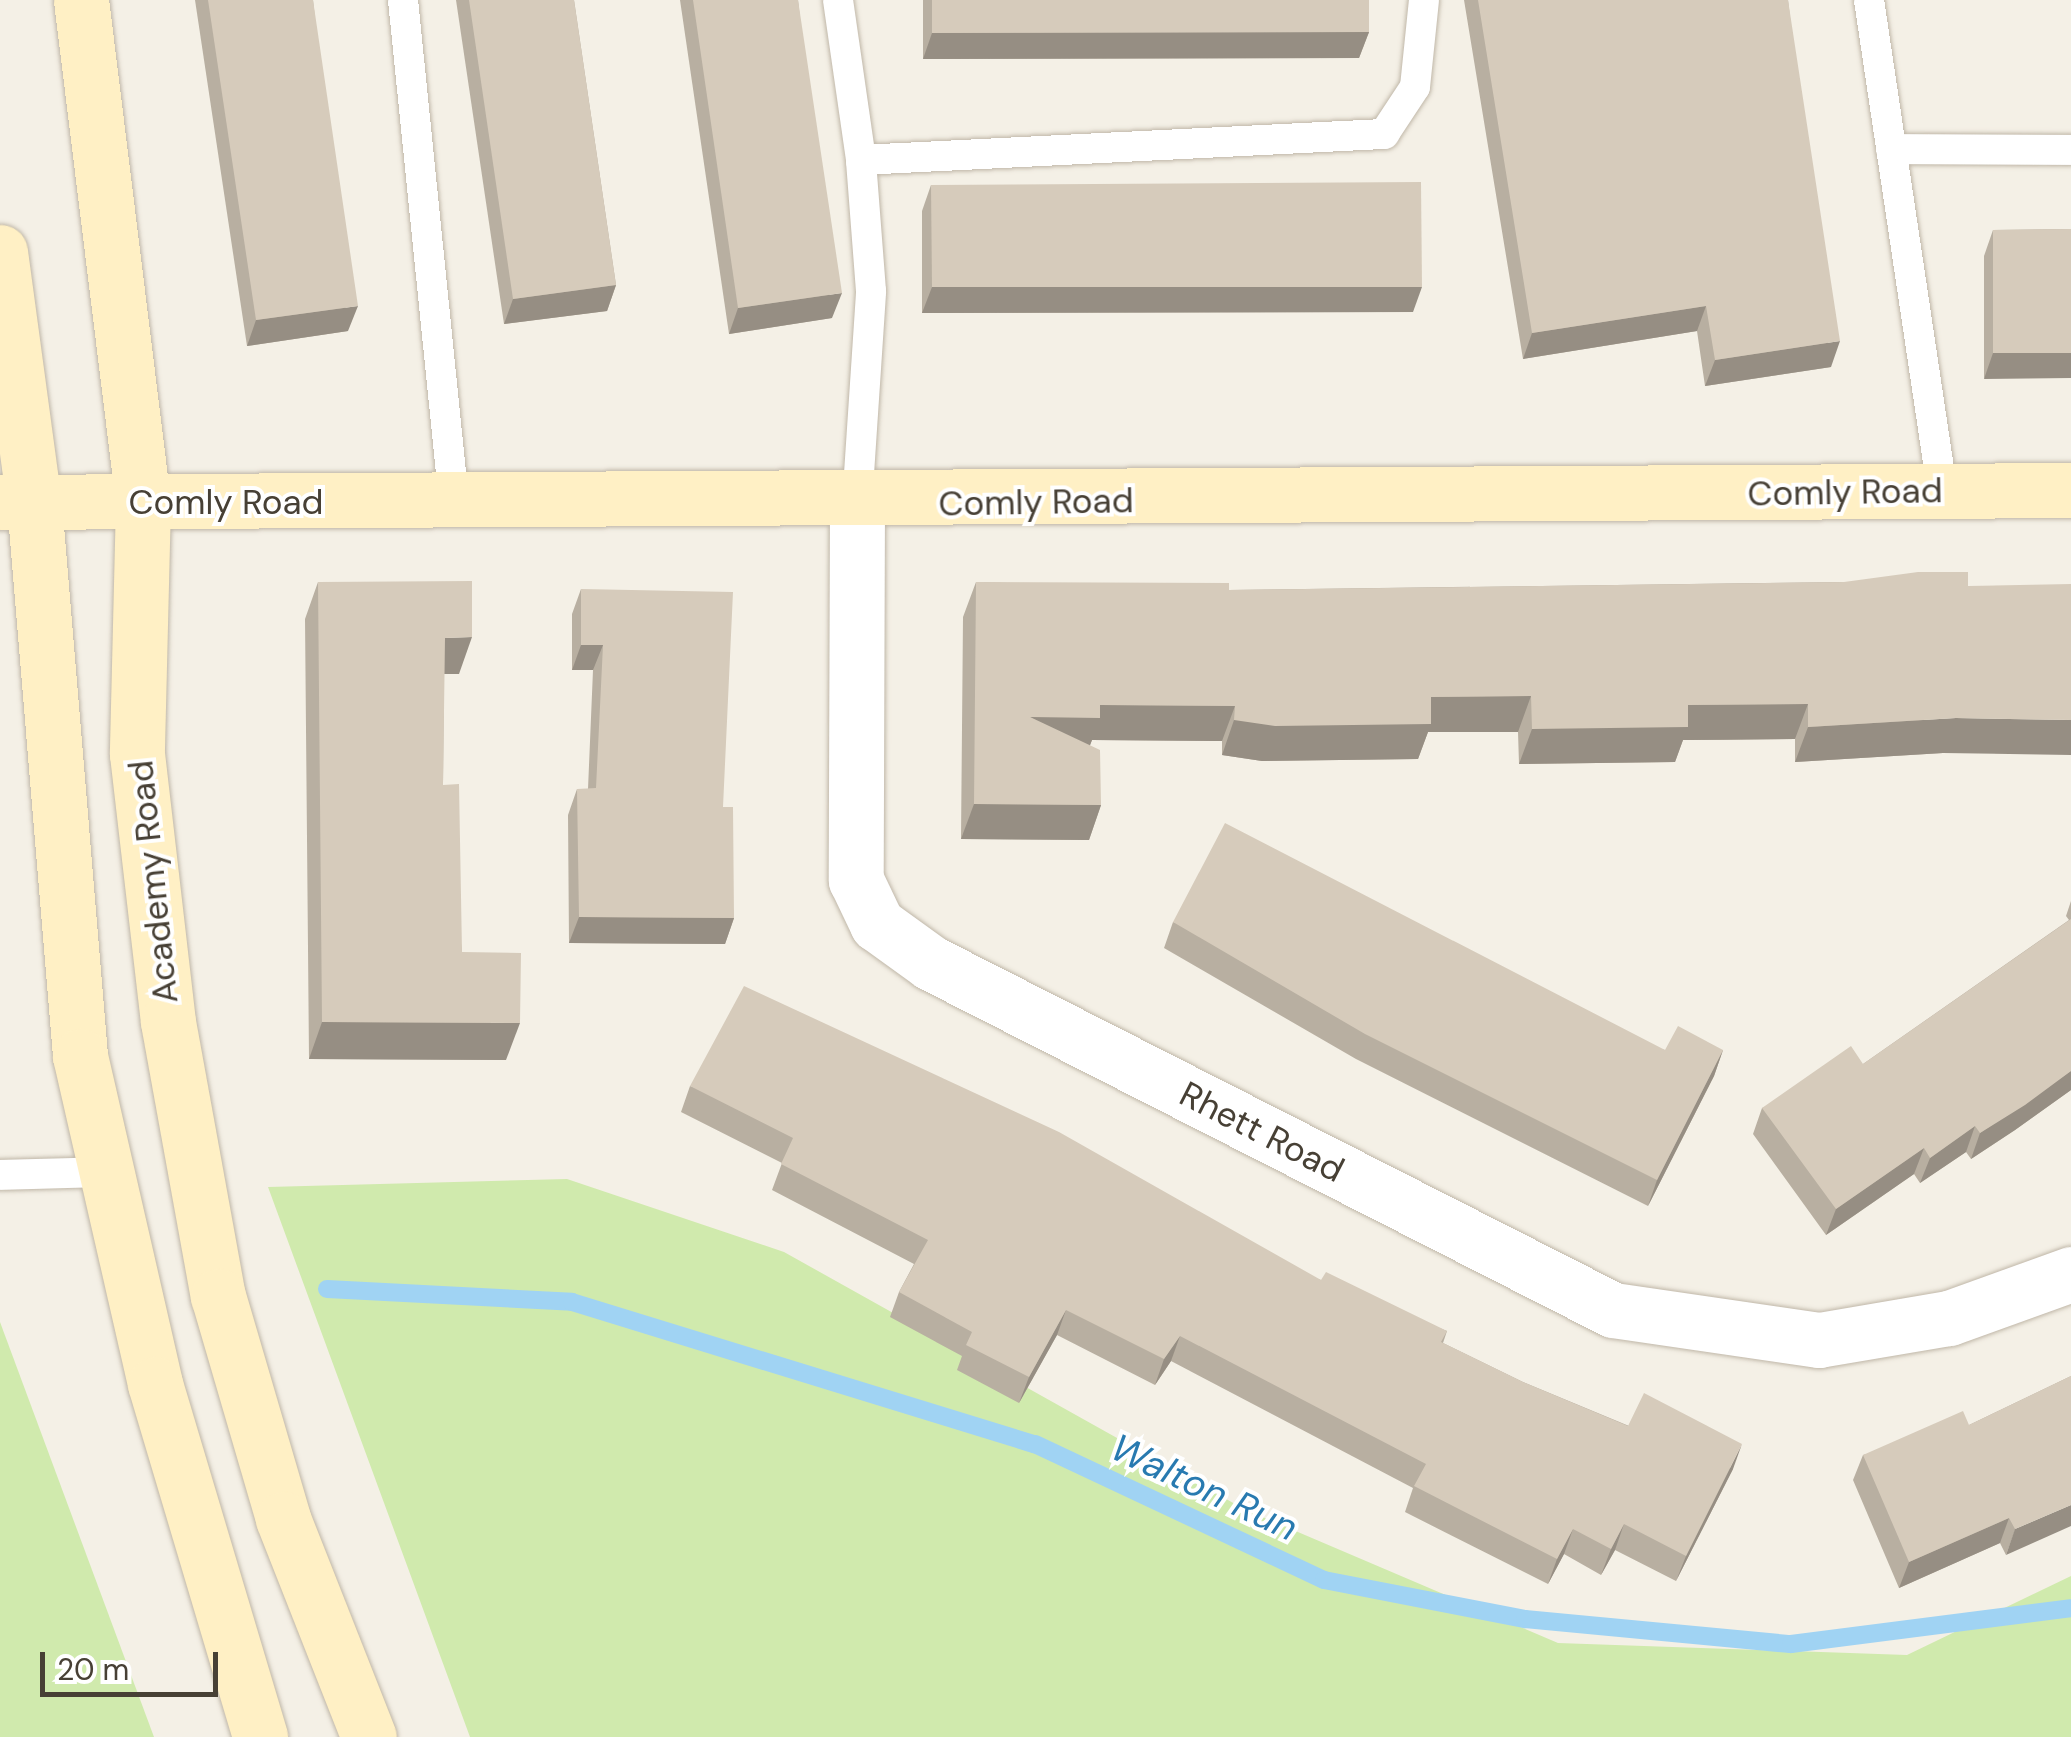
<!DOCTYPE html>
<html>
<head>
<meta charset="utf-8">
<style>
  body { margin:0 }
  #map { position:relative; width:2071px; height:1737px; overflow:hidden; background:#f4f0e6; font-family:"DM Sans",sans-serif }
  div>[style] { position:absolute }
  .green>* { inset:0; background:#d0eaad }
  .stream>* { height:18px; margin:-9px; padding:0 9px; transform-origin:9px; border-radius:9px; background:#a0d3f3 }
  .roads { filter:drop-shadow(0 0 2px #c0b7a8) drop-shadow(0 0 2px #c0b7a8) }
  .lane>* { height:30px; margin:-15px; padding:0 15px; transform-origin:15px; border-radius:15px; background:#fff }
  .street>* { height:55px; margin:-27.5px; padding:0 27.5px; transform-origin:27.5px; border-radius:27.5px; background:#fff }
  .secondary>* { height:55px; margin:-27.5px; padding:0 27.5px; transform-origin:27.5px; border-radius:27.5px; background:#fff0c5 }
  .wall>* { inset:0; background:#b8afa1 }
  .shaded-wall>* { inset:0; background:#968e83 }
  .building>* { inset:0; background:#d6cbbb }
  span { translate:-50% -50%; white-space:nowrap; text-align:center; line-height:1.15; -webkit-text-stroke:8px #fff; paint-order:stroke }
  .street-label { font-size:35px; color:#474035 }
  .water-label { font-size:38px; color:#287ab0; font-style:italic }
  .scale { position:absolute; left:40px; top:1652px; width:178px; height:45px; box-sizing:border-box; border:5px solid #474035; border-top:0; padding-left:12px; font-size:30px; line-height:35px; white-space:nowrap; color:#474035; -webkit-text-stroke:8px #fff; paint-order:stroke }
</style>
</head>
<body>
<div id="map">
  <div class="green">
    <div style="clip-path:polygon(567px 1179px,784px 1252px,1244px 1509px,1558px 1643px,1907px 1655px,2071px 1576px,2071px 1737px,470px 1737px,268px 1187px)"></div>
    <div style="clip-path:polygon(0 1322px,154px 1737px,0 1737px)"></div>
  </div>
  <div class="stream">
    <div style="left:327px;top:1289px;width:245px;rotate:3deg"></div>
    <div style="left:572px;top:1302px;width:484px;rotate:17.1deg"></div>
    <div style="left:1035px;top:1444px;width:319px;rotate:25.2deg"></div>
    <div style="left:1324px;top:1580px;width:205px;rotate:11deg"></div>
    <div style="left:1525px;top:1619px;width:267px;rotate:5.4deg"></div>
    <div style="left:1791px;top:1644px;width:282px;rotate:-7.3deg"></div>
  </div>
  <div class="roads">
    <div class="lane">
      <div style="left:403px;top:0;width:505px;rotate:84.2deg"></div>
      <div style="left:838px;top:0;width:162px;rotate:81.8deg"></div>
      <div style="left:1869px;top:0;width:496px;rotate:81.5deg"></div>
      <div style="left:1891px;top:149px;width:180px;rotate:0.3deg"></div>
      <div style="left:857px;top:504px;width:213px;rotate:-86.2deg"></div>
      <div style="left:871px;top:291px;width:131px;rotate:-94.4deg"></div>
      <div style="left:861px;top:160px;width:524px;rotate:-2.85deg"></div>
      <div style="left:1384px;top:134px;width:56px;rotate:-56.6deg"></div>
      <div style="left:1415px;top:87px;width:87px;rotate:-84.1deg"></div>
      <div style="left:0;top:1175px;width:106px;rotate:-1.6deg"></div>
    </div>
    <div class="street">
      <div style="left:857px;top:504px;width:376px;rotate:90.2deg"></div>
      <div style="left:856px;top:880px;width:49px;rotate:64.5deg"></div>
      <div style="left:877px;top:924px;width:67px;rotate:35.8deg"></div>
      <div style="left:931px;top:963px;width:765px;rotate:26.97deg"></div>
      <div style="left:1613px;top:1310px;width:208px;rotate:8.3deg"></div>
      <div style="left:1819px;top:1340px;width:132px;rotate:-9.6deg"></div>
      <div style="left:1949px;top:1318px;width:130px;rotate:-19.8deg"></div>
    </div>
    <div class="secondary">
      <div style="left:81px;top:0;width:506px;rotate:82.96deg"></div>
      <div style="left:143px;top:502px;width:252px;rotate:91.4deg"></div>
      <div style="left:137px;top:754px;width:270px;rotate:83.4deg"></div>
      <div style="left:168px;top:1022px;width:279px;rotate:79.7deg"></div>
      <div style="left:218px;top:1296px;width:232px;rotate:73.7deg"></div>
      <div style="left:283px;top:1519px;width:234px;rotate:68.5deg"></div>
      <div style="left:0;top:252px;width:252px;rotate:82.3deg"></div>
      <div style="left:34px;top:502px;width:556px;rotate:85.25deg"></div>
      <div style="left:80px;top:1056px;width:336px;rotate:77.1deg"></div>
      <div style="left:155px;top:1384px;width:368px;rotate:73.4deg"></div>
      <div style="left:0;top:502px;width:2071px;rotate:-0.33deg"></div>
    </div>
  </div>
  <div class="wall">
    <div style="clip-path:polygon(195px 0,313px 0,348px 331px,247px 346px)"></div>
    <div style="clip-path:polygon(456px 0,574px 0,616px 285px,607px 311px,504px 324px)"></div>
    <div style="clip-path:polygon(680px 0,798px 0,832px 318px,729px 334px)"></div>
    <div style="clip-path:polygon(923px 0,1369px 0,1369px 32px,1359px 58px,923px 59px)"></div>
    <div style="clip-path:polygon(1464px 0,1788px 0,1831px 367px,1705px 386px,1697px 331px,1523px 359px)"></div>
    <div style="clip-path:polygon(931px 185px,1413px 312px,922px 313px,922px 211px)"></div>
    <div style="clip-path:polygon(2071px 229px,1984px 379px,1984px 256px,1993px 230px)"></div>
    <div style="clip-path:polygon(318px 582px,459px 674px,444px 674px,443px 785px,462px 952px,506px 1060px,309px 1059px,305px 619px)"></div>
    <div style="clip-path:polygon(976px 582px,1229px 590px,1844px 582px,1943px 753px,1795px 762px,1795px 739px,1683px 740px,1675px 762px,1519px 764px,1518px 732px,1428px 732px,1418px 759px,1262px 761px,1222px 755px,1222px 741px,1092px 740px,1090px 745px,1101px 805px,1089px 840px,961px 839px,963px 617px)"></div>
    <div style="clip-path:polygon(581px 589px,723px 807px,734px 918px,725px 944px,569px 943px,568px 815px,577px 789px,588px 789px,593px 670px,572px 670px,572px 614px)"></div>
    <div style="clip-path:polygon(2071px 901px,2071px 1090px,2015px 1130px,1971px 1159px,1966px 1152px,1920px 1183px,1914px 1174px,1826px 1235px,1753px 1134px,1762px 1108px,1863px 1064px,2069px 920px,2066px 916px)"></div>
    <div style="clip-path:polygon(1173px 922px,1665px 1050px,1723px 1050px,1714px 1076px,1648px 1206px,1356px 1059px,1164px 948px)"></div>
    <div style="clip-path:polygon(690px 1086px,1321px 1280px,1447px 1331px,1443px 1343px,1523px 1382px,1733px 1469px,1676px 1581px,1615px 1550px,1601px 1575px,1564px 1554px,1548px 1584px,1405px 1512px,1413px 1488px,1171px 1361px,1155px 1385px,1057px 1335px,1019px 1403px,957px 1370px,962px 1356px,890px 1317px,899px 1292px,914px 1264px,772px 1190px,782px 1163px,681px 1112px)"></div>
    <div style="clip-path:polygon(2071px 1376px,2006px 1555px,2000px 1543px,1899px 1588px,1853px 1480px,1863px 1455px,1969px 1425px)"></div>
  </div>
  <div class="shaded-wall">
    <div style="clip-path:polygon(1369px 32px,1359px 58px,923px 59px,932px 33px)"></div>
    <div style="clip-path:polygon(616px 285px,607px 311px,504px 324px,513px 299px)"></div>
    <div style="clip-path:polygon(932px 287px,1422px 287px,1413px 312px,922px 313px)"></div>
    <div style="clip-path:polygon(842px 293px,832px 318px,729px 334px,738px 308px)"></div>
    <div style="clip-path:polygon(358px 306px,348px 331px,247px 346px,256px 320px)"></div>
    <div style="clip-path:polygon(1706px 306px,1697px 331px,1523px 359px,1532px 333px)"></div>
    <div style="clip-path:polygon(1840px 341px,1831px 367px,1705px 386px,1715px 360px)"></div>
    <div style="clip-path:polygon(1993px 353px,2071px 353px,2071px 378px,1984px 379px)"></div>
    <div style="clip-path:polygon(472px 637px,459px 674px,431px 674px,445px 638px)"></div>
    <div style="clip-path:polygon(581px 645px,603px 645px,593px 670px,572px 670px)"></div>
    <div style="clip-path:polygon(1531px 696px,1518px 732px,1428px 732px,1418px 759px,1262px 761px,1222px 755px,1234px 720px,1431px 697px)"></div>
    <div style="clip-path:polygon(1808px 704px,1795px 739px,1683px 740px,1675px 762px,1519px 764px,1532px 729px,1688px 705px)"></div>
    <div style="clip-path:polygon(1100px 705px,1235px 706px,1222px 741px,1092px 740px,1087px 753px,1030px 717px)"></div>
    <div style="clip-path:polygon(1956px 718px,2071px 720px,2071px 755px,1943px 753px,1795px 762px,1808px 727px)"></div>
    <div style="clip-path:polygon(974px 804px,1101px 805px,1089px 840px,961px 839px)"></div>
    <div style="clip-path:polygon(579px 917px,734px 918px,725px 944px,569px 943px)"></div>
    <div style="clip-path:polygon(322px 1022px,520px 1023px,506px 1060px,309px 1059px)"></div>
    <div style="clip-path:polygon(1723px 1050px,1714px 1076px,1648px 1206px,1657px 1180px)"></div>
    <div style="clip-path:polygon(2071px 1071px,2071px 1090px,2015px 1130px,1971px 1159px,1980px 1133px)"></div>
    <div style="clip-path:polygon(1975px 1126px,1966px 1152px,1920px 1183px,1930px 1158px)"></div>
    <div style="clip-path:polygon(1924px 1148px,1914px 1174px,1826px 1235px,1836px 1209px)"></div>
    <div style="clip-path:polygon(1066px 1310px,1057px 1335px,1019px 1403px,1029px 1377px)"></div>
    <div style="clip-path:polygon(1180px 1336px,1171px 1361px,1155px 1385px,1164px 1359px)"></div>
    <div style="clip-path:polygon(1742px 1444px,1733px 1469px,1676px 1581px,1686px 1556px)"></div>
    <div style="clip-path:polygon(2071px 1505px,2071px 1526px,2006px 1555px,2015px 1529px)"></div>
    <div style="clip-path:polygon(2009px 1518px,2000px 1543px,1899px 1588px,1909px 1562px)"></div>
    <div style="clip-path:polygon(1624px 1524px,1615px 1550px,1601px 1575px,1611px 1549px)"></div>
    <div style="clip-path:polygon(1573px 1529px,1564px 1554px,1548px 1584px,1557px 1559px)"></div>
  </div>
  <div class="building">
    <div style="clip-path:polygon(208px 0,313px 0,358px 306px,256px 320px)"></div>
    <div style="clip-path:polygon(469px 0,574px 0,616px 285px,513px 299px)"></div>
    <div style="clip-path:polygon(693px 0,798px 0,842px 293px,738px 308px)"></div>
    <div style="clip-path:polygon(932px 0,1369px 0,1369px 32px,932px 33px)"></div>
    <div style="clip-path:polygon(1478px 0,1788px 0,1840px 341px,1715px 360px,1706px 306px,1532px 333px)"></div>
    <div style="clip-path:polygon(1421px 182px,1422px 287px,932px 287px,931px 185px)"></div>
    <div style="clip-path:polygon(2071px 229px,2071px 353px,1993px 353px,1993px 230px)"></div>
    <div style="clip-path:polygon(1918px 572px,1968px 572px,1968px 586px,2071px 584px,2071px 720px,1956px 718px,1808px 727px,1808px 704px,1688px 705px,1688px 727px,1532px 729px,1531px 696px,1431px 697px,1431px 724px,1275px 726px,1234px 720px,1235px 706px,1100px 705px,1100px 718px,1030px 717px,1100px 750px,1101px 805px,974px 804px,976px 582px,1229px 583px,1229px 590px,1844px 582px)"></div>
    <div style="clip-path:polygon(472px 581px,472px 637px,445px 638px,443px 785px,459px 784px,462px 952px,521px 953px,520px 1023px,322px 1022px,318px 582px)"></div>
    <div style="clip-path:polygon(581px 589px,733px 592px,723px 807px,733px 807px,734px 918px,579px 917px,577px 789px,596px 788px,603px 645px,581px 645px)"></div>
    <div style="clip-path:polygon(1225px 823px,1665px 1050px,1678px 1026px,1723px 1050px,1657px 1180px,1365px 1034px,1173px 922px)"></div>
    <div style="clip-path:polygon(2071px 919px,2071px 1071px,2025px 1105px,1980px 1133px,1975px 1126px,1930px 1158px,1924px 1148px,1836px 1209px,1762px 1108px,1851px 1046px,1863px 1064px)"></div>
    <div style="clip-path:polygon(744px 986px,1059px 1132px,1321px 1280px,1326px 1272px,1447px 1331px,1441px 1342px,1523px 1382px,1628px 1426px,1644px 1393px,1742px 1444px,1686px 1556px,1624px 1524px,1611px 1549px,1573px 1529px,1557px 1559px,1414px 1486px,1426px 1464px,1180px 1336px,1164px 1359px,1066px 1310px,1029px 1377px,966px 1345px,972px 1332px,899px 1292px,928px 1240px,781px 1164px,793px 1138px,690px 1086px)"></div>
    <div style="clip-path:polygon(2071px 1376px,2071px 1505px,2015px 1529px,2009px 1518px,1909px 1562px,1863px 1455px,1963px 1411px,1969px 1425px)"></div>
  </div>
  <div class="street-label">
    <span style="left:1845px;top:492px;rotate:-1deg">Comly Road</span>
    <span style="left:226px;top:502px">Comly Road</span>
    <span style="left:1036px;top:502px;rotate:-1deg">Comly Road</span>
    <span style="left:153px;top:882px;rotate:-96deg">Academy Road</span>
    <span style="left:1262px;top:1132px;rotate:27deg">Rhett Road</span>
  </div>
  <div class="water-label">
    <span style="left:1204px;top:1488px;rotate:25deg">Walton Run</span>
  </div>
  <div class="scale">20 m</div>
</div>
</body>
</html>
